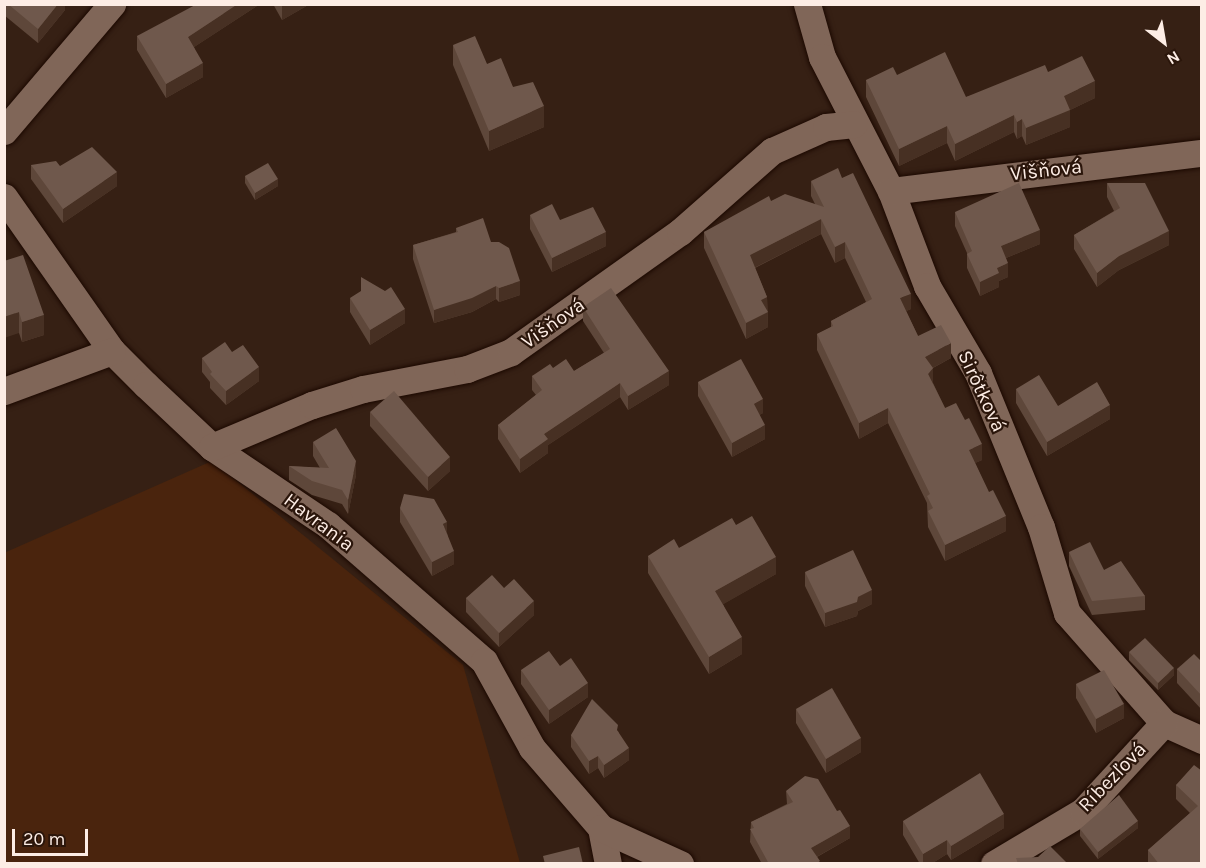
<!DOCTYPE html>
<html>
<head>
<meta charset="utf-8">
<style>
  body { margin:0 }
  #map { position:relative; width:1206px; height:868px; overflow:hidden; background:#362014; font-family:Karla,sans-serif }
  div>[style] { position:absolute }
  .green>* { inset:0; background:#4a240d }
  .roads { filter:drop-shadow(0 0 2px #1c0901) drop-shadow(0 0 2px #1c0901) }
  .minor>* { height:27px; margin:-13.5px; padding:0 13.5px; transform-origin:13.5px; border-radius:13.5px; background:#806658 }
  .wall>* { inset:0; background:#5e473a }
  .shaded-wall>* { inset:0; background:#473023 }
  .building>* { inset:0; background:#6f584c }
  span { translate:-50% -50%; white-space:nowrap; text-align:center; line-height:1.15; -webkit-text-stroke:4.5px #2b160b; paint-order:stroke }
  .street-label { font-size:20px; color:#fdede5 }
  .frame { position:absolute; inset:0; border:6px solid #fdede5; pointer-events:none }
  .north { position:absolute; left:1134px; top:12px; width:60px; height:60px; -webkit-text-stroke:4px #2b160b; paint-order:stroke; rotate:149deg; font-size:16px; font-weight:700; line-height:24px; text-align:center; color:#fdede5 }
  .north::after { content:''; display:block; margin:auto; width:21px; height:27px; background:#fdede5; clip-path:polygon(50% 0,100% 100%,50% 72%,0 100%) }
  .scale { position:absolute; left:12px; top:829px; width:76px; height:27px; box-sizing:border-box; border:3px solid #fdede5; border-top:0; padding-left:8px; font-size:18px; line-height:21px; white-space:nowrap; color:#fdede5; -webkit-text-stroke:4px #2b160b; paint-order:stroke }
</style>
</head>
<body>
<div id="map">
  <div class="green">
    <div style="clip-path:polygon(212px 461px,463px 665px,520px 863px,5px 863px,4px 553px)"></div>
  </div>
  <div class="roads">
    <div class="minor">
      <div style="left:807px;top:4px;width:55px;rotate:74.2deg"></div>
      <div style="left:822px;top:57px;width:151px;rotate:62.8deg"></div>
      <div style="left:891px;top:191px;width:102px;rotate:69.2deg"></div>
      <div style="left:927px;top:286px;width:101px;rotate:59.6deg"></div>
      <div style="left:978px;top:373px;width:166px;rotate:67.8deg"></div>
      <div style="left:1041px;top:527px;width:90px;rotate:73.2deg"></div>
      <div style="left:1067px;top:613px;width:147px;rotate:48.6deg"></div>
      <div style="left:1164px;top:723px;width:42px;rotate:24.1deg"></div>
      <div style="left:4px;top:131px;width:167px;rotate:-49.6deg"></div>
      <div style="left:891px;top:191px;width:313px;rotate:-7deg"></div>
      <div style="left:4px;top:197px;width:188px;rotate:55deg"></div>
      <div style="left:112px;top:351px;width:48px;rotate:45deg"></div>
      <div style="left:146px;top:385px;width:91px;rotate:43.2deg"></div>
      <div style="left:212px;top:447px;width:140px;rotate:33.9deg"></div>
      <div style="left:328px;top:525px;width:207px;rotate:41.1deg"></div>
      <div style="left:484px;top:661px;width:99px;rotate:61.1deg"></div>
      <div style="left:532px;top:748px;width:106px;rotate:49.2deg"></div>
      <div style="left:601px;top:828px;width:37px;rotate:79deg"></div>
      <div style="left:4px;top:391px;width:115px;rotate:-20.3deg"></div>
      <div style="left:212px;top:447px;width:108px;rotate:-22.8deg"></div>
      <div style="left:312px;top:405px;width:53px;rotate:-17.4deg"></div>
      <div style="left:363px;top:389px;width:106px;rotate:-10.9deg"></div>
      <div style="left:467px;top:369px;width:47px;rotate:-21.1deg"></div>
      <div style="left:511px;top:352px;width:207px;rotate:-35.4deg"></div>
      <div style="left:680px;top:232px;width:123px;rotate:-41.4deg"></div>
      <div style="left:772px;top:151px;width:59px;rotate:-24deg"></div>
      <div style="left:826px;top:127px;width:28px;rotate:-6deg"></div>
      <div style="left:601px;top:828px;width:87px;rotate:24.5deg"></div>
      <div style="left:994px;top:864px;width:104px;rotate:-30.8deg"></div>
      <div style="left:1083px;top:811px;width:120px;rotate:-47.4deg"></div>
    </div>
  </div>
  <div class="wall">
    <div style="clip-path:polygon(4px 4px,65px 4px,65px 10px,38px 43px,4px 15px)"></div>
    <div style="clip-path:polygon(260px 4px,194px 47px,203px 77px,166px 98px,137px 50px,137px 36px)"></div>
    <div style="clip-path:polygon(273px 4px,310px 4px,282px 20px)"></div>
    <div style="clip-path:polygon(453px 45px,487px 64px,513px 87px,544px 127px,489px 151px,453px 65px)"></div>
    <div style="clip-path:polygon(1048px 72px,1095px 98px,1070px 110px,1070px 127px,1026px 145px,1022px 136px,1017px 139px,1014px 132px,955px 161px,947px 143px,899px 166px,866px 97px,866px 80px,897px 75px,966px 97px)"></div>
    <div style="clip-path:polygon(31px 165px,60px 166px,117px 186px,63px 223px,31px 179px)"></div>
    <div style="clip-path:polygon(245px 176px,278px 186px,255px 200px,245px 183px)"></div>
    <div style="clip-path:polygon(811px 181px,911px 309px,906px 311px,918px 336px,951px 358px,933px 368px,933px 383px,945px 408px,982px 460px,975px 463px,1006px 531px,945px 561px,928px 527px,927px 503px,888px 423px,859px 439px,817px 350px,817px 334px,831px 327px,831px 321px,866px 302px,845px 258px,835px 263px,821px 234px,755px 268px,767px 297px,768px 327px,746px 339px,704px 248px,704px 232px,771px 201px,815px 204px,811px 196px)"></div>
    <div style="clip-path:polygon(1107px 183px,1169px 245px,1119px 270px,1097px 287px,1074px 249px,1074px 235px,1114px 211px,1107px 197px)"></div>
    <div style="clip-path:polygon(955px 212px,1040px 244px,1006px 258px,1008px 277px,999px 281px,999px 287px,980px 296px,967px 268px,967px 253px,955px 226px)"></div>
    <div style="clip-path:polygon(530px 215px,560px 220px,606px 246px,552px 272px,530px 229px)"></div>
    <div style="clip-path:polygon(456px 228px,491px 242px,520px 295px,499px 302px,496px 299px,472px 312px,434px 323px,413px 259px,413px 245px,456px 232px)"></div>
    <div style="clip-path:polygon(4px 261px,44px 335px,22px 342px,19px 333px)"></div>
    <div style="clip-path:polygon(350px 298px,405px 323px,370px 345px,350px 312px)"></div>
    <div style="clip-path:polygon(583px 307px,669px 385px,628px 410px,620px 397px,548px 445px,548px 453px,520px 473px,498px 439px,498px 425px,536px 395px,532px 390px,532px 376px,553px 368px,574px 371px,604px 353px,583px 321px)"></div>
    <div style="clip-path:polygon(232px 352px,259px 381px,226px 405px,210px 388px,210px 382px,202px 372px,202px 358px)"></div>
    <div style="clip-path:polygon(698px 382px,763px 413px,759px 415px,765px 439px,732px 457px,698px 396px)"></div>
    <div style="clip-path:polygon(1016px 389px,1058px 406px,1110px 419px,1047px 456px,1016px 403px)"></div>
    <div style="clip-path:polygon(370px 412px,450px 471px,428px 491px,370px 426px)"></div>
    <div style="clip-path:polygon(313px 442px,356px 475px,348px 514px,342px 504px,312px 495px,289px 480px,289px 466px,320px 468px,313px 456px)"></div>
    <div style="clip-path:polygon(400px 508px,447px 533px,454px 564px,432px 576px,400px 522px)"></div>
    <div style="clip-path:polygon(736px 525px,776px 574px,723px 604px,742px 654px,709px 674px,648px 573px,648px 556px,679px 548px)"></div>
    <div style="clip-path:polygon(1069px 552px,1104px 570px,1145px 596px,1145px 610px,1092px 615px,1069px 566px)"></div>
    <div style="clip-path:polygon(805px 572px,872px 604px,858px 611px,857px 616px,825px 627px,805px 586px)"></div>
    <div style="clip-path:polygon(504px 588px,534px 615px,499px 647px,466px 612px,466px 598px)"></div>
    <div style="clip-path:polygon(1129px 652px,1174px 675px,1158px 690px,1129px 660px)"></div>
    <div style="clip-path:polygon(1202px 662px,1202px 710px,1177px 683px,1177px 669px)"></div>
    <div style="clip-path:polygon(560px 666px,588px 697px,549px 724px,521px 684px,521px 670px)"></div>
    <div style="clip-path:polygon(1076px 684px,1124px 718px,1096px 733px,1076px 698px)"></div>
    <div style="clip-path:polygon(796px 709px,861px 752px,826px 773px,796px 723px)"></div>
    <div style="clip-path:polygon(618px 731px,629px 760px,604px 778px,598px 768px,589px 774px,571px 747px,571px 735px)"></div>
    <div style="clip-path:polygon(1201px 772px,1202px 864px,1148px 864px,1148px 850px,1190px 813px,1176px 799px,1176px 785px)"></div>
    <div style="clip-path:polygon(786px 791px,850px 838px,817px 857px,820px 864px,762px 864px,750px 842px,751px 822px,787px 804px)"></div>
    <div style="clip-path:polygon(903px 821px,1004px 828px,951px 860px,947px 854px,931px 864px,920px 864px,903px 835px)"></div>
    <div style="clip-path:polygon(1138px 828px,1098px 859px,1080px 836px,1080px 829px)"></div>
  </div>
  <div class="shaded-wall">
    <div style="clip-path:polygon(58px 4px,65px 4px,65px 10px,38px 43px,38px 29px)"></div>
    <div style="clip-path:polygon(238px 4px,260px 4px,188px 51px,188px 37px)"></div>
    <div style="clip-path:polygon(284px 4px,310px 4px,282px 20px,282px 6px)"></div>
    <div style="clip-path:polygon(203px 63px,203px 77px,166px 98px,166px 84px)"></div>
    <div style="clip-path:polygon(1095px 81px,1095px 98px,1070px 110px,1070px 127px,1026px 145px,1026px 128px,1064px 96px)"></div>
    <div style="clip-path:polygon(544px 106px,544px 127px,489px 151px,489px 131px)"></div>
    <div style="clip-path:polygon(1014px 115px,1014px 132px,955px 161px,955px 144px)"></div>
    <div style="clip-path:polygon(1022px 119px,1022px 136px,1017px 139px,1017px 122px)"></div>
    <div style="clip-path:polygon(947px 126px,947px 143px,899px 166px,899px 149px)"></div>
    <div style="clip-path:polygon(117px 172px,117px 186px,63px 223px,63px 209px)"></div>
    <div style="clip-path:polygon(278px 179px,278px 186px,255px 200px,255px 193px)"></div>
    <div style="clip-path:polygon(821px 219px,821px 234px,750px 270px,750px 255px)"></div>
    <div style="clip-path:polygon(1040px 230px,1040px 244px,1001px 260px,1001px 246px)"></div>
    <div style="clip-path:polygon(1169px 231px,1169px 245px,1119px 270px,1097px 287px,1097px 273px,1119px 256px)"></div>
    <div style="clip-path:polygon(606px 232px,606px 246px,552px 272px,552px 258px)"></div>
    <div style="clip-path:polygon(845px 242px,845px 258px,835px 263px,835px 247px)"></div>
    <div style="clip-path:polygon(1008px 263px,1008px 277px,999px 281px,999px 287px,980px 296px,980px 282px,997px 268px)"></div>
    <div style="clip-path:polygon(520px 281px,520px 295px,499px 302px,499px 288px)"></div>
    <div style="clip-path:polygon(496px 286px,496px 299px,472px 312px,434px 323px,434px 310px)"></div>
    <div style="clip-path:polygon(911px 294px,911px 309px,900px 314px,900px 298px)"></div>
    <div style="clip-path:polygon(767px 297px,768px 327px,746px 339px,746px 323px,761px 300px)"></div>
    <div style="clip-path:polygon(405px 309px,405px 323px,370px 345px,370px 330px)"></div>
    <div style="clip-path:polygon(19px 312px,19px 333px,4px 338px,4px 317px)"></div>
    <div style="clip-path:polygon(44px 315px,44px 335px,22px 342px,22px 322px)"></div>
    <div style="clip-path:polygon(951px 343px,951px 358px,925px 372px,925px 357px)"></div>
    <div style="clip-path:polygon(259px 367px,259px 381px,226px 405px,226px 391px)"></div>
    <div style="clip-path:polygon(933px 368px,933px 384px,928px 374px)"></div>
    <div style="clip-path:polygon(669px 371px,669px 385px,628px 410px,628px 396px)"></div>
    <div style="clip-path:polygon(620px 383px,620px 397px,548px 445px,548px 453px,520px 473px,520px 459px,544px 434px)"></div>
    <div style="clip-path:polygon(763px 399px,763px 413px,754px 418px,754px 404px)"></div>
    <div style="clip-path:polygon(1110px 405px,1110px 419px,1047px 456px,1047px 442px)"></div>
    <div style="clip-path:polygon(888px 408px,888px 423px,859px 439px,859px 423px)"></div>
    <div style="clip-path:polygon(765px 425px,765px 439px,732px 457px,732px 443px)"></div>
    <div style="clip-path:polygon(982px 444px,982px 460px,969px 466px,969px 450px)"></div>
    <div style="clip-path:polygon(450px 457px,450px 471px,428px 491px,428px 477px)"></div>
    <div style="clip-path:polygon(356px 461px,356px 475px,348px 514px,348px 500px)"></div>
    <div style="clip-path:polygon(1006px 516px,1006px 531px,945px 561px,945px 545px)"></div>
    <div style="clip-path:polygon(447px 522px,447px 536px,443px 524px)"></div>
    <div style="clip-path:polygon(454px 551px,454px 564px,432px 576px,432px 562px)"></div>
    <div style="clip-path:polygon(776px 557px,776px 574px,715px 609px,715px 591px)"></div>
    <div style="clip-path:polygon(872px 590px,872px 604px,858px 611px,857px 616px,825px 627px,825px 613px)"></div>
    <div style="clip-path:polygon(534px 601px,534px 615px,499px 647px,499px 633px)"></div>
    <div style="clip-path:polygon(742px 637px,742px 654px,709px 674px,709px 657px)"></div>
    <div style="clip-path:polygon(1174px 668px,1174px 675px,1158px 690px,1158px 683px)"></div>
    <div style="clip-path:polygon(588px 683px,588px 697px,549px 724px,549px 710px)"></div>
    <div style="clip-path:polygon(1124px 704px,1124px 718px,1096px 733px,1096px 719px)"></div>
    <div style="clip-path:polygon(861px 738px,861px 752px,826px 773px,826px 759px)"></div>
    <div style="clip-path:polygon(629px 748px,629px 760px,604px 778px,604px 765px)"></div>
    <div style="clip-path:polygon(598px 756px,598px 768px,589px 774px,589px 761px)"></div>
    <div style="clip-path:polygon(1004px 814px,1004px 828px,951px 860px,951px 846px)"></div>
    <div style="clip-path:polygon(1138px 821px,1138px 828px,1098px 859px,1098px 852px)"></div>
    <div style="clip-path:polygon(850px 826px,850px 838px,811px 860px,811px 848px)"></div>
    <div style="clip-path:polygon(947px 840px,947px 854px,931px 864px,923px 864px,923px 854px)"></div>
  </div>
  <div class="building">
    <div style="clip-path:polygon(8px 4px,58px 4px,38px 29px)"></div>
    <div style="clip-path:polygon(197px 4px,238px 4px,188px 37px,203px 63px,166px 84px,137px 36px)"></div>
    <div style="clip-path:polygon(475px 36px,487px 64px,501px 58px,513px 87px,533px 82px,544px 106px,489px 131px,453px 45px)"></div>
    <div style="clip-path:polygon(945px 52px,966px 97px,1045px 65px,1048px 72px,1082px 56px,1095px 81px,1064px 96px,1070px 110px,1026px 128px,1022px 119px,1017px 122px,1014px 115px,955px 144px,947px 126px,899px 149px,866px 80px,893px 67px,897px 75px)"></div>
    <div style="clip-path:polygon(92px 147px,117px 172px,63px 209px,31px 165px,56px 161px,60px 166px)"></div>
    <div style="clip-path:polygon(268px 163px,278px 179px,255px 193px,245px 176px)"></div>
    <div style="clip-path:polygon(838px 168px,842px 178px,853px 173px,911px 294px,900px 298px,918px 336px,941px 325px,951px 343px,925px 357px,933px 368px,928px 374px,945px 408px,956px 403px,965px 420px,969px 418px,982px 444px,969px 450px,989px 492px,993px 490px,1006px 516px,945px 545px,928px 511px,933px 508px,927px 496px,930px 494px,888px 408px,859px 423px,817px 334px,833px 326px,831px 321px,872px 299px,845px 242px,835px 247px,821px 219px,750px 255px,767px 297px,761px 300px,768px 312px,746px 323px,704px 232px,769px 196px,771px 201px,785px 194px,824px 207px,811px 181px)"></div>
    <div style="clip-path:polygon(1019px 183px,1040px 230px,1001px 246px,1008px 263px,997px 268px,999px 273px,980px 282px,967px 254px,972px 251px,955px 212px)"></div>
    <div style="clip-path:polygon(1107px 183px,1145px 183px,1169px 231px,1119px 256px,1097px 273px,1074px 235px,1120px 208px)"></div>
    <div style="clip-path:polygon(552px 204px,560px 220px,593px 207px,606px 232px,552px 258px,530px 215px)"></div>
    <div style="clip-path:polygon(483px 218px,491px 242px,499px 242px,509px 248px,520px 281px,499px 288px,496px 286px,472px 298px,434px 310px,413px 245px,458px 232px,456px 228px)"></div>
    <div style="clip-path:polygon(23px 255px,44px 315px,22px 322px,19px 312px,4px 317px,4px 261px)"></div>
    <div style="clip-path:polygon(361px 277px,385px 291px,391px 287px,405px 309px,370px 330px,350px 298px,361px 291px)"></div>
    <div style="clip-path:polygon(611px 288px,669px 371px,628px 396px,620px 383px,544px 434px,548px 439px,520px 459px,498px 425px,542px 390px,532px 376px,550px 364px,553px 368px,566px 359px,574px 371px,610px 349px,583px 307px)"></div>
    <div style="clip-path:polygon(225px 342px,232px 352px,243px 345px,259px 367px,226px 391px,210px 374px,212px 372px,202px 358px)"></div>
    <div style="clip-path:polygon(741px 359px,763px 399px,754px 404px,765px 425px,732px 443px,698px 382px)"></div>
    <div style="clip-path:polygon(1039px 375px,1058px 406px,1097px 382px,1110px 405px,1047px 442px,1016px 389px)"></div>
    <div style="clip-path:polygon(394px 391px,450px 457px,428px 477px,370px 412px)"></div>
    <div style="clip-path:polygon(336px 428px,356px 461px,348px 500px,342px 490px,312px 481px,289px 466px,329px 468px,313px 442px)"></div>
    <div style="clip-path:polygon(404px 494px,434px 499px,447px 522px,443px 524px,454px 551px,432px 562px,400px 508px)"></div>
    <div style="clip-path:polygon(752px 516px,776px 557px,715px 591px,742px 637px,709px 657px,648px 556px,674px 539px,679px 548px,732px 518px,736px 525px)"></div>
    <div style="clip-path:polygon(1090px 542px,1104px 570px,1121px 561px,1145px 596px,1092px 601px,1069px 552px)"></div>
    <div style="clip-path:polygon(853px 550px,872px 590px,858px 597px,857px 602px,825px 613px,805px 572px)"></div>
    <div style="clip-path:polygon(492px 575px,504px 588px,514px 579px,534px 601px,499px 633px,466px 598px)"></div>
    <div style="clip-path:polygon(1145px 638px,1174px 668px,1158px 683px,1129px 652px)"></div>
    <div style="clip-path:polygon(549px 651px,560px 666px,571px 658px,588px 683px,549px 710px,521px 670px)"></div>
    <div style="clip-path:polygon(1194px 654px,1202px 662px,1202px 696px,1177px 669px)"></div>
    <div style="clip-path:polygon(1104px 670px,1124px 704px,1096px 719px,1076px 684px)"></div>
    <div style="clip-path:polygon(832px 688px,861px 738px,826px 759px,796px 709px)"></div>
    <div style="clip-path:polygon(592px 699px,618px 725px,617px 730px,629px 748px,604px 765px,598px 756px,589px 761px,571px 735px)"></div>
    <div style="clip-path:polygon(1194px 765px,1202px 771px,1202px 862px,1200px 864px,1159px 864px,1148px 850px,1198px 806px,1176px 785px)"></div>
    <div style="clip-path:polygon(980px 773px,1004px 814px,951px 846px,947px 840px,923px 854px,903px 821px)"></div>
    <div style="clip-path:polygon(805px 776px,818px 779px,837px 811px,840px 810px,850px 826px,811px 848px,820px 861px,816px 864px,769px 864px,750px 829px,754px 828px,751px 822px,793px 802px,786px 791px)"></div>
    <div style="clip-path:polygon(1119px 795px,1138px 821px,1098px 852px,1080px 829px)"></div>
    <div style="clip-path:polygon(1050px 846px,1068px 864px,1018px 864px,1016px 858px,1038px 857px)"></div>
    <div style="clip-path:polygon(579px 847px,583px 864px,545px 864px,543px 856px)"></div>
  </div>
  <div class="street-label">
    <span style="left:1046px;top:170px;rotate:-6deg">Višňová</span>
    <span style="left:553px;top:323px;rotate:-35deg">Višňová</span>
    <span style="left:982px;top:391px;rotate:65deg">Sirôtková</span>
    <span style="left:319px;top:522px;rotate:37deg">Havrania</span>
    <span style="left:1112px;top:777px;rotate:-46deg">Ríbezľová</span>
  </div>
  <div class="frame"></div>
  <div class="north">N</div>
  <div class="scale">20 m</div>
</div>
</body>
</html>
